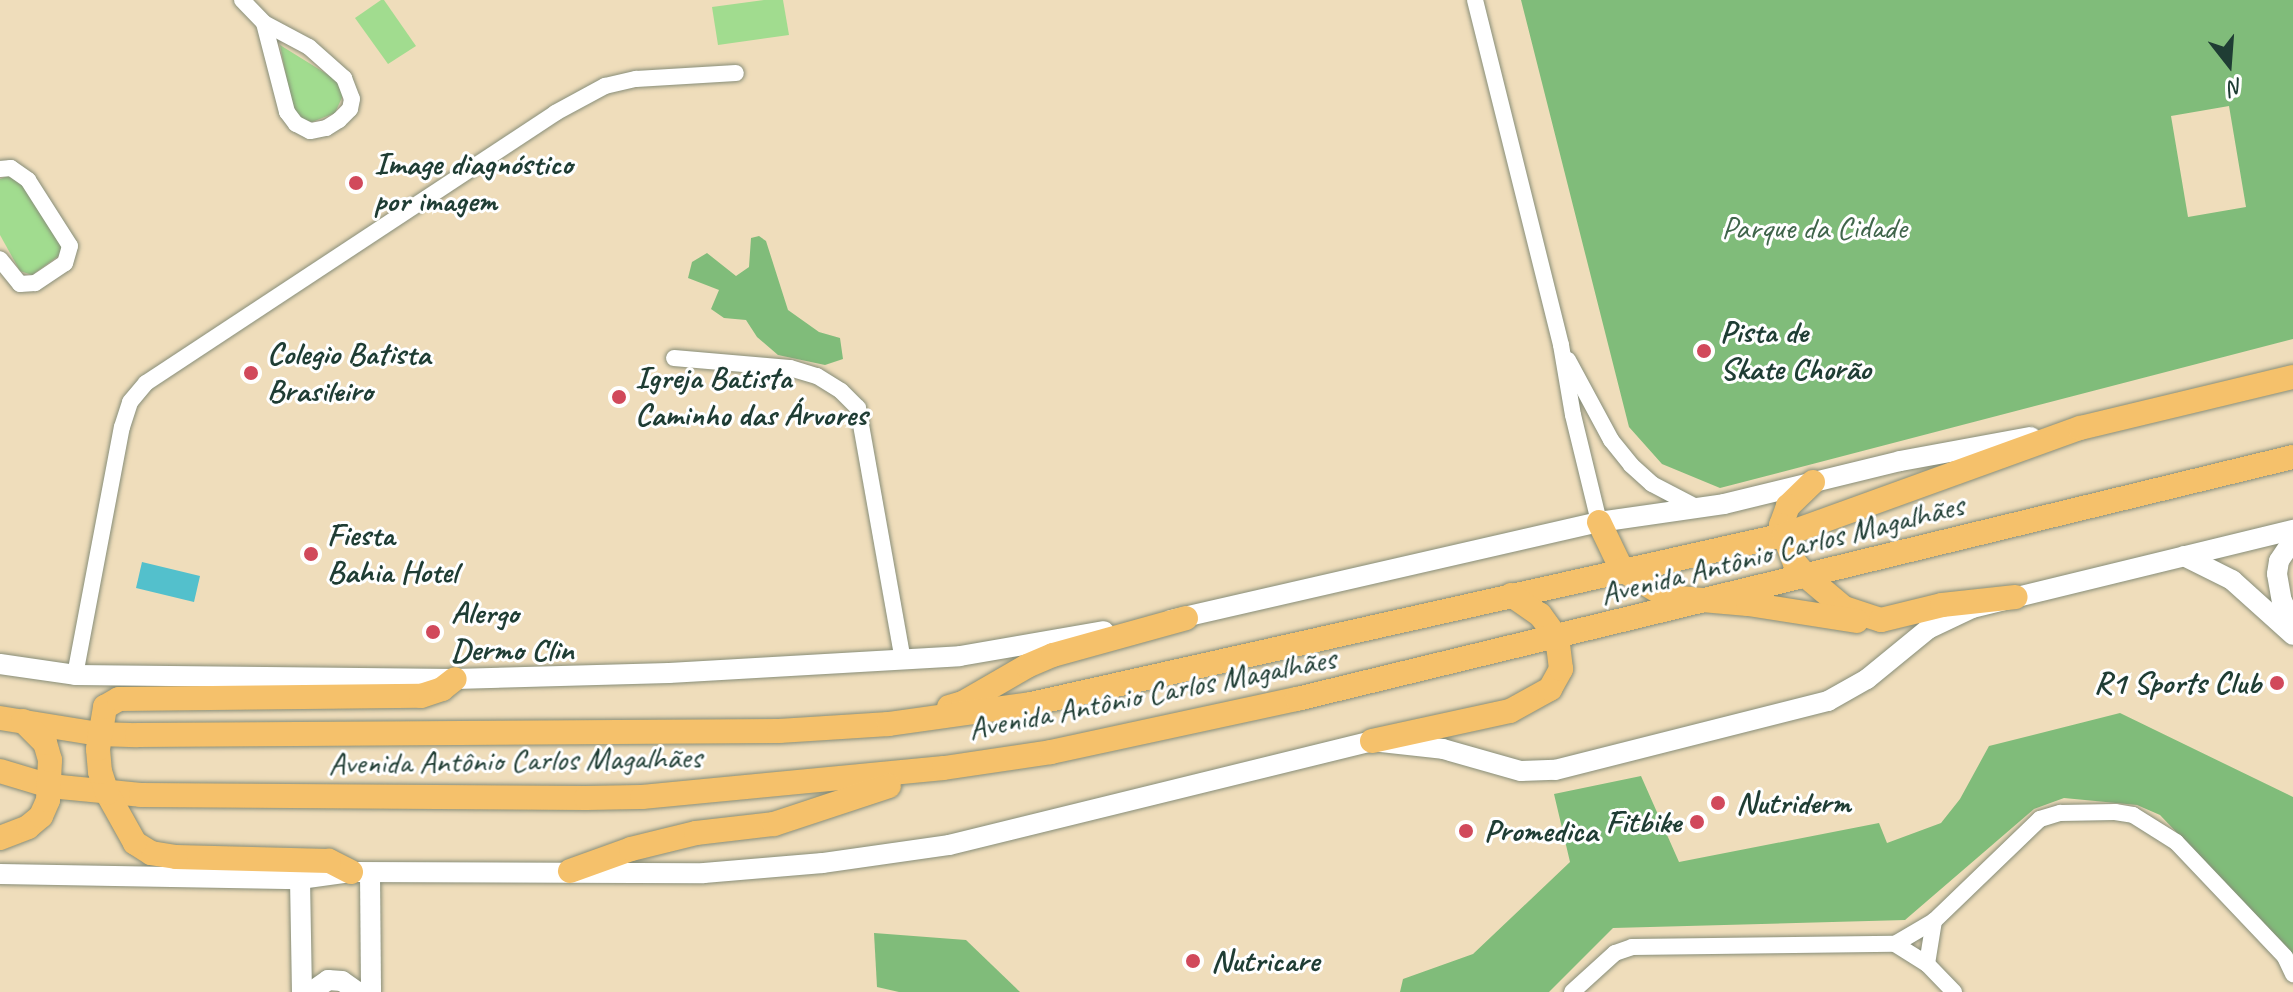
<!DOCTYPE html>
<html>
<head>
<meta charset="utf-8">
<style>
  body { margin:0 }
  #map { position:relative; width:2293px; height:992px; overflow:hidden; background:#efddbb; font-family:Caveat,sans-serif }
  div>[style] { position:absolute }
  .green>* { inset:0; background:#a1dc8f }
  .forest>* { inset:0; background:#80bc7a }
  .water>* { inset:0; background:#53c0cc }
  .roads { filter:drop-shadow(0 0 2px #878d78) drop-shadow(0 0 2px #878d78) }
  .minor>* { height:16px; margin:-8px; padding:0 8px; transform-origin:8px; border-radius:8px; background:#fff }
  .tertiary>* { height:20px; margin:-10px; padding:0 10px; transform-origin:10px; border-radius:10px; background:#fff }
  .primary>* { height:24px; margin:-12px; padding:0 12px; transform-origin:12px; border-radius:12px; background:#f5c16b }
  .dots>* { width:22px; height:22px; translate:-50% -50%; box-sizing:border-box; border:4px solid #fff; border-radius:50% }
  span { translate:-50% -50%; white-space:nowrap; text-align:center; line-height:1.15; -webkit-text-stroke:6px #fff; paint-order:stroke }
  .poi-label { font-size:32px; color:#1f3d34; font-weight:700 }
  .left { translate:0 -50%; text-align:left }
  .right { translate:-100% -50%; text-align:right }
  .park-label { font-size:32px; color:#40654b }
  .street-label { font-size:32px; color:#1f3d34 }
  .north { position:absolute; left:2189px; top:24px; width:80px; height:80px; -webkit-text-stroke:6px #fff; paint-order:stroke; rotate:163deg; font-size:22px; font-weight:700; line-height:32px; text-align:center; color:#1f3d34 }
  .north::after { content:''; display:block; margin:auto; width:28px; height:36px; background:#1f3d34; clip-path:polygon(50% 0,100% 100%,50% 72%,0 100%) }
</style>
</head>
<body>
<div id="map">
  <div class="green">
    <div style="clip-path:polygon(381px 0,384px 0,416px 46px,388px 64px,355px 18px)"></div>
    <div style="clip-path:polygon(764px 0,783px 0,789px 35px,718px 45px,712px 7px)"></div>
    <div style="clip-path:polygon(280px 45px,338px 81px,344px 93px,335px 113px,312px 122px,299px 119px,293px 112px)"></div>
    <div style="clip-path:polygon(8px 176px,28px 188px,56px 232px,64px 252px,32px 275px,20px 271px,0 235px,0 179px)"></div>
  </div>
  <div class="forest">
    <div style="clip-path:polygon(evenodd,1521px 0,2293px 0,2293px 339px,1720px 488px,1662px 464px,1629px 427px,1521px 0,2229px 106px,2246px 207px,2188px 217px,2171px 116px,2229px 106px)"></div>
    <div style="clip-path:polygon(759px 236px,766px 241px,788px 310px,819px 332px,840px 338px,843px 359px,825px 365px,778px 355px,757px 337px,746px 320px,724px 318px,711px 309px,719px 290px,688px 278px,692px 262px,707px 253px,736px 276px,749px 267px,751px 238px)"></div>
    <div style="clip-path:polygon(2120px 713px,2293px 797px,2293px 954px,2160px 815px,2137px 805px,2064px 798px,2034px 809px,1905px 920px,1613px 928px,1549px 992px,1400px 992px,1403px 979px,1473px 954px,1570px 862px,1554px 794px,1641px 776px,1679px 862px,1879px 823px,1887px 843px,1941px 823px,1960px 799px,1989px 746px)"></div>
    <div style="clip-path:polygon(874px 933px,966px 940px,1020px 992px,899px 992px,877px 987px)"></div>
  </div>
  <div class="water">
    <div style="clip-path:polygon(142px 562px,200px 576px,194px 602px,136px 588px)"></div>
  </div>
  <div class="roads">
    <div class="minor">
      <div style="left:242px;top:0;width:32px;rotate:46deg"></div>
      <div style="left:264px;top:23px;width:51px;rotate:28.1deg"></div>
      <div style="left:309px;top:47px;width:47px;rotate:41.5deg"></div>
      <div style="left:344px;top:78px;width:22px;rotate:69deg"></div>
      <div style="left:352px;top:99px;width:10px;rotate:101deg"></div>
      <div style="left:350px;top:109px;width:16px;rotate:135deg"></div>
      <div style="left:339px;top:120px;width:15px;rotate:148deg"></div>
      <div style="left:326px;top:128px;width:16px;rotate:169deg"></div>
      <div style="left:310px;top:131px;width:16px;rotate:-153deg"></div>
      <div style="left:296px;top:124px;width:15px;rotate:-127deg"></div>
      <div style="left:287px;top:112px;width:92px;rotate:-104.5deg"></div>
      <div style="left:1475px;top:0;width:356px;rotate:76deg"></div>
      <div style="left:1561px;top:345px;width:71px;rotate:80.3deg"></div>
      <div style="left:1573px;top:415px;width:110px;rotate:76.3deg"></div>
      <div style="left:0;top:169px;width:11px;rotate:-5deg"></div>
      <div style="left:11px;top:168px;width:21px;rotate:35deg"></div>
      <div style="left:28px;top:180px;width:78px;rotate:57.5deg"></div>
      <div style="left:70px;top:246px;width:18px;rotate:106deg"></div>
      <div style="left:65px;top:263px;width:36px;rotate:146deg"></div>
      <div style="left:35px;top:283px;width:15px;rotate:176deg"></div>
      <div style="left:20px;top:284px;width:32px;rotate:-129deg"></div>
      <div style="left:674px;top:358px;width:116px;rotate:4.9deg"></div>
      <div style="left:790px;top:368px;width:28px;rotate:17deg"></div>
      <div style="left:817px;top:376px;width:28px;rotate:32deg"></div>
      <div style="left:841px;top:391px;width:24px;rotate:45deg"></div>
      <div style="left:858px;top:408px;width:256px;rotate:79.9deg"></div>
      <div style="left:1568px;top:360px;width:91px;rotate:61.7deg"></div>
      <div style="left:1611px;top:440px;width:32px;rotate:51deg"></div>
      <div style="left:1631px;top:465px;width:28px;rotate:42deg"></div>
      <div style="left:1652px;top:484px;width:52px;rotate:27.6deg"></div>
      <div style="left:75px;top:675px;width:252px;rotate:-79.3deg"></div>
      <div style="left:122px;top:427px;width:26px;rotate:-72deg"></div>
      <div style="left:130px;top:402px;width:25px;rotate:-50deg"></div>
      <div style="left:146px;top:383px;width:490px;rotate:-33.4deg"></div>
      <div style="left:555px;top:113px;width:57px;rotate:-28.4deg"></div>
      <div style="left:605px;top:86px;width:32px;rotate:-13deg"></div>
      <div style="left:636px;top:79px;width:100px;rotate:-3.4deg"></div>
      <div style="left:1895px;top:944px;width:45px;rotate:-30.5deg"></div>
      <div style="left:1934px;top:921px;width:147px;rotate:-43.9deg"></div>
      <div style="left:2040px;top:819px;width:21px;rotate:-17deg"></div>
      <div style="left:2060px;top:813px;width:55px;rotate:-1deg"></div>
      <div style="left:2115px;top:812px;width:18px;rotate:9deg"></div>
      <div style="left:2133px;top:815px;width:51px;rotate:32.1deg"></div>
      <div style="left:2176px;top:842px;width:158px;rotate:46.5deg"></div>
      <div style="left:2285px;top:957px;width:19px;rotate:65deg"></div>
      <div style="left:1927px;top:964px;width:44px;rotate:-80.8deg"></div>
      <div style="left:1572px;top:992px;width:58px;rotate:-42.2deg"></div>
      <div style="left:1615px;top:953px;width:18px;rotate:-19deg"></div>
      <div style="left:1632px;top:947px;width:263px;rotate:-0.7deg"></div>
      <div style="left:1895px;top:944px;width:38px;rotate:32deg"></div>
      <div style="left:1927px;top:964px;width:39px;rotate:46deg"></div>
    </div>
    <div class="tertiary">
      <div style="left:2293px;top:540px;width:25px;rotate:124deg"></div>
      <div style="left:2279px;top:561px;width:13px;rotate:99deg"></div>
      <div style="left:2277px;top:574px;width:27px;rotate:80deg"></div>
      <div style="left:2282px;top:601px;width:25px;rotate:63deg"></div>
      <div style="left:2184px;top:556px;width:54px;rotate:26.6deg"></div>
      <div style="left:2232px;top:580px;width:82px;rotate:42deg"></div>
      <div style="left:1171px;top:620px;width:439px;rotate:-12.9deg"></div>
      <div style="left:1599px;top:522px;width:126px;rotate:-8.2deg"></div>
      <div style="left:1724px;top:504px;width:181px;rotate:-13.7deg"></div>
      <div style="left:1900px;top:461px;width:133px;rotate:-10.4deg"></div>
      <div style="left:0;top:664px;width:76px;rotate:8.3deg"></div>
      <div style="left:75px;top:675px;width:380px;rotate:0.6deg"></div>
      <div style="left:455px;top:679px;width:214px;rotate:-1.6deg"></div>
      <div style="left:669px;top:673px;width:291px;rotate:-3.3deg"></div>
      <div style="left:960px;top:656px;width:146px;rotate:-9.8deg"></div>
      <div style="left:370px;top:873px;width:119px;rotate:89.5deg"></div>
      <div style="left:0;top:874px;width:300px;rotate:1deg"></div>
      <div style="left:300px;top:879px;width:51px;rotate:-7.8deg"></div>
      <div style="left:351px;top:872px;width:353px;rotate:0.2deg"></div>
      <div style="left:704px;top:873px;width:119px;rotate:-4.8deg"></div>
      <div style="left:823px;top:863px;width:127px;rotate:-8.1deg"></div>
      <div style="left:949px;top:845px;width:436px;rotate:-13.8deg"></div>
      <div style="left:1372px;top:741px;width:71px;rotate:6.4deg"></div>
      <div style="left:1443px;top:749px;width:81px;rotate:15.8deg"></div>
      <div style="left:1521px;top:771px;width:34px;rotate:-2deg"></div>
      <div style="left:1555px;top:770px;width:282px;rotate:-14.2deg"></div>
      <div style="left:1828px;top:701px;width:45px;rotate:-29.4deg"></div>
      <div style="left:1867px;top:679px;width:79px;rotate:-39.3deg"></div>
      <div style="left:1928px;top:629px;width:49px;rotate:-25.5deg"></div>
      <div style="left:1972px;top:608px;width:330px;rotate:-13.7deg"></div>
      <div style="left:300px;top:879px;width:113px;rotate:89deg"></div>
      <div style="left:311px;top:992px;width:21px;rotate:-35deg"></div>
      <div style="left:328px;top:980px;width:14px;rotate:4deg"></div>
      <div style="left:342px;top:981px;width:19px;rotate:35deg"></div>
    </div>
    <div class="primary">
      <div style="left:1813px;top:482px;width:35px;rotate:136deg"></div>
      <div style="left:1788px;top:506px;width:20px;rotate:110deg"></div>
      <div style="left:1781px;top:525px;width:10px;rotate:73deg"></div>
      <div style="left:1784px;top:535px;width:30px;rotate:69deg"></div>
      <div style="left:1795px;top:563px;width:17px;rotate:50deg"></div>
      <div style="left:1806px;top:576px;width:50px;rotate:40.1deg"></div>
      <div style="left:1844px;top:608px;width:39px;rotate:18deg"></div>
      <div style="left:1881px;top:620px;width:63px;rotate:-13.8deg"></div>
      <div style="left:1942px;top:605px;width:74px;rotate:-6.2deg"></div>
      <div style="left:1599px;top:522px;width:53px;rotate:64.4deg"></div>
      <div style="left:1622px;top:570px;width:53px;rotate:30.4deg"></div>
      <div style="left:1668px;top:597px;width:80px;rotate:5deg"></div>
      <div style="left:1748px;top:604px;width:110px;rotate:8.9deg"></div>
      <div style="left:949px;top:707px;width:15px;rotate:-16deg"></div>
      <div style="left:963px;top:703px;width:74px;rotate:-30deg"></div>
      <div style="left:1027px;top:666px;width:28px;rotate:-23deg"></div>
      <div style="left:1053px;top:655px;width:138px;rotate:-15.5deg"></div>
      <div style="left:0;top:718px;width:100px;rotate:9.2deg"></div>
      <div style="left:99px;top:734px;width:38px;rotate:2deg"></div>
      <div style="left:137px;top:735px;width:642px;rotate:-0.36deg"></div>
      <div style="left:779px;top:731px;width:110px;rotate:-3.6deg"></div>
      <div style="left:889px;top:724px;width:143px;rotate:-8deg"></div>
      <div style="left:1031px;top:704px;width:772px;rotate:-12.65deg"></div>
      <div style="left:1784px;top:535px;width:315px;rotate:-19.9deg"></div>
      <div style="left:2080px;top:428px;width:219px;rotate:-13.5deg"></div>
      <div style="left:1372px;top:741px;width:141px;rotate:-12.3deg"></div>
      <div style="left:1510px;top:711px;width:46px;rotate:-28.8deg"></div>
      <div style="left:1550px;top:689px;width:23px;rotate:-61deg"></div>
      <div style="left:1561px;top:669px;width:31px;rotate:-97deg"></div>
      <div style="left:1557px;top:638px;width:29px;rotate:-126deg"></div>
      <div style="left:1540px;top:615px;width:35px;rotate:-145deg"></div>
      <div style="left:0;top:771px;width:52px;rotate:16.7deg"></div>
      <div style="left:50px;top:786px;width:91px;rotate:5.6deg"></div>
      <div style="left:141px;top:795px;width:445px;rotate:0.4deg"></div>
      <div style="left:586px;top:798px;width:56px;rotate:-1deg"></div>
      <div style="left:642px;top:797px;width:303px;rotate:-5.5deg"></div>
      <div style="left:944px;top:768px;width:108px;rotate:-8.5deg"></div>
      <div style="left:1051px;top:752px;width:252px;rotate:-12.2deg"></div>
      <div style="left:1297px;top:699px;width:1025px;rotate:-13.66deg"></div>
      <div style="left:0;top:838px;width:30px;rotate:-21deg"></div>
      <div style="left:28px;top:827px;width:17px;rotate:-40deg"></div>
      <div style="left:41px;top:816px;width:17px;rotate:-66deg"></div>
      <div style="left:48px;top:800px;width:40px;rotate:-87.1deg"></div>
      <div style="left:50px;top:760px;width:18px;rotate:-106deg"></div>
      <div style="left:45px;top:743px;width:31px;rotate:-135deg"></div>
      <div style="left:570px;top:871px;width:65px;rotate:-19.8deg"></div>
      <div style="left:631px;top:849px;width:67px;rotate:-13.8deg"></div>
      <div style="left:696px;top:833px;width:79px;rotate:-6.6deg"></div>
      <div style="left:774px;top:824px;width:121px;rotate:-18.3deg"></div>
      <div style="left:351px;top:872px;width:25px;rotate:-153deg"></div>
      <div style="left:329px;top:861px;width:153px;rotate:-178.5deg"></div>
      <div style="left:176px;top:857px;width:25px;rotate:-171deg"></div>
      <div style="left:151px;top:853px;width:19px;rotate:-148deg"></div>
      <div style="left:135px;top:843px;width:57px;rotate:-119.2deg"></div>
      <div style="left:107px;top:793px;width:22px;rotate:-108deg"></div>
      <div style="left:100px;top:772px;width:23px;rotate:-95deg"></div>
      <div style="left:98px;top:749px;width:43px;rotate:-80.5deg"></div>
      <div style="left:105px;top:707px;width:16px;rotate:-30deg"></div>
      <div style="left:119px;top:699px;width:302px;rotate:-0.6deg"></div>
      <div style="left:421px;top:696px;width:22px;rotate:-18deg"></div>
      <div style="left:442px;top:689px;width:16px;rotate:-38deg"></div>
    </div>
  </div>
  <div class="dots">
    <div style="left:356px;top:183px;background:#d1495b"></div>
    <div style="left:1704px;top:351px;background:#d1495b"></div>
    <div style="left:251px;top:373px;background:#d1495b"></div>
    <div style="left:619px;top:397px;background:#d1495b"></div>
    <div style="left:311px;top:554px;background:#d1495b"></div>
    <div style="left:433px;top:632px;background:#d1495b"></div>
    <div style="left:2277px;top:683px;background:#d1495b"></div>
    <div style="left:1718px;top:803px;background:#d1495b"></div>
    <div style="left:1697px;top:822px;background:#d1495b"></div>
    <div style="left:1466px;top:831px;background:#d1495b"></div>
    <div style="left:1193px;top:961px;background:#d1495b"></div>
  </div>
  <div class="poi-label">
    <span class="left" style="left:374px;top:183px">Image diagnóstico<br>por imagem</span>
    <span class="left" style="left:1720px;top:351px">Pista de<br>Skate Chorão</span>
    <span class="left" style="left:267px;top:373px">Colegio Batista<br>Brasileiro</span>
    <span class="left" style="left:635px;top:397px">Igreja Batista<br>Caminho das Árvores</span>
    <span class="left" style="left:327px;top:554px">Fiesta<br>Bahia Hotel</span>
    <span class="left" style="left:451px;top:632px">Alergo<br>Dermo Clin</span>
    <span class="right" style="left:2261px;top:683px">R1 Sports Club</span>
    <span class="left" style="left:1736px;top:803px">Nutriderm</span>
    <span class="right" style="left:1681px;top:822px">Fitbike</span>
    <span class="left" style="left:1484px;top:831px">Promedica</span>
    <span class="left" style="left:1211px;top:961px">Nutricare</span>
  </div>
  <div class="park-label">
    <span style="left:1814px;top:228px">Parque da Cidade</span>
  </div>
  <div class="street-label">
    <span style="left:1782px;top:550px;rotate:-14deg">Avenida Antônio Carlos Magalhães</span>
    <span style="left:1152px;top:694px;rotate:-11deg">Avenida Antônio Carlos Magalhães</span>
    <span style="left:515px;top:761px;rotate:-1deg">Avenida Antônio Carlos Magalhães</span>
  </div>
  <div class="north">N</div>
</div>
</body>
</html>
